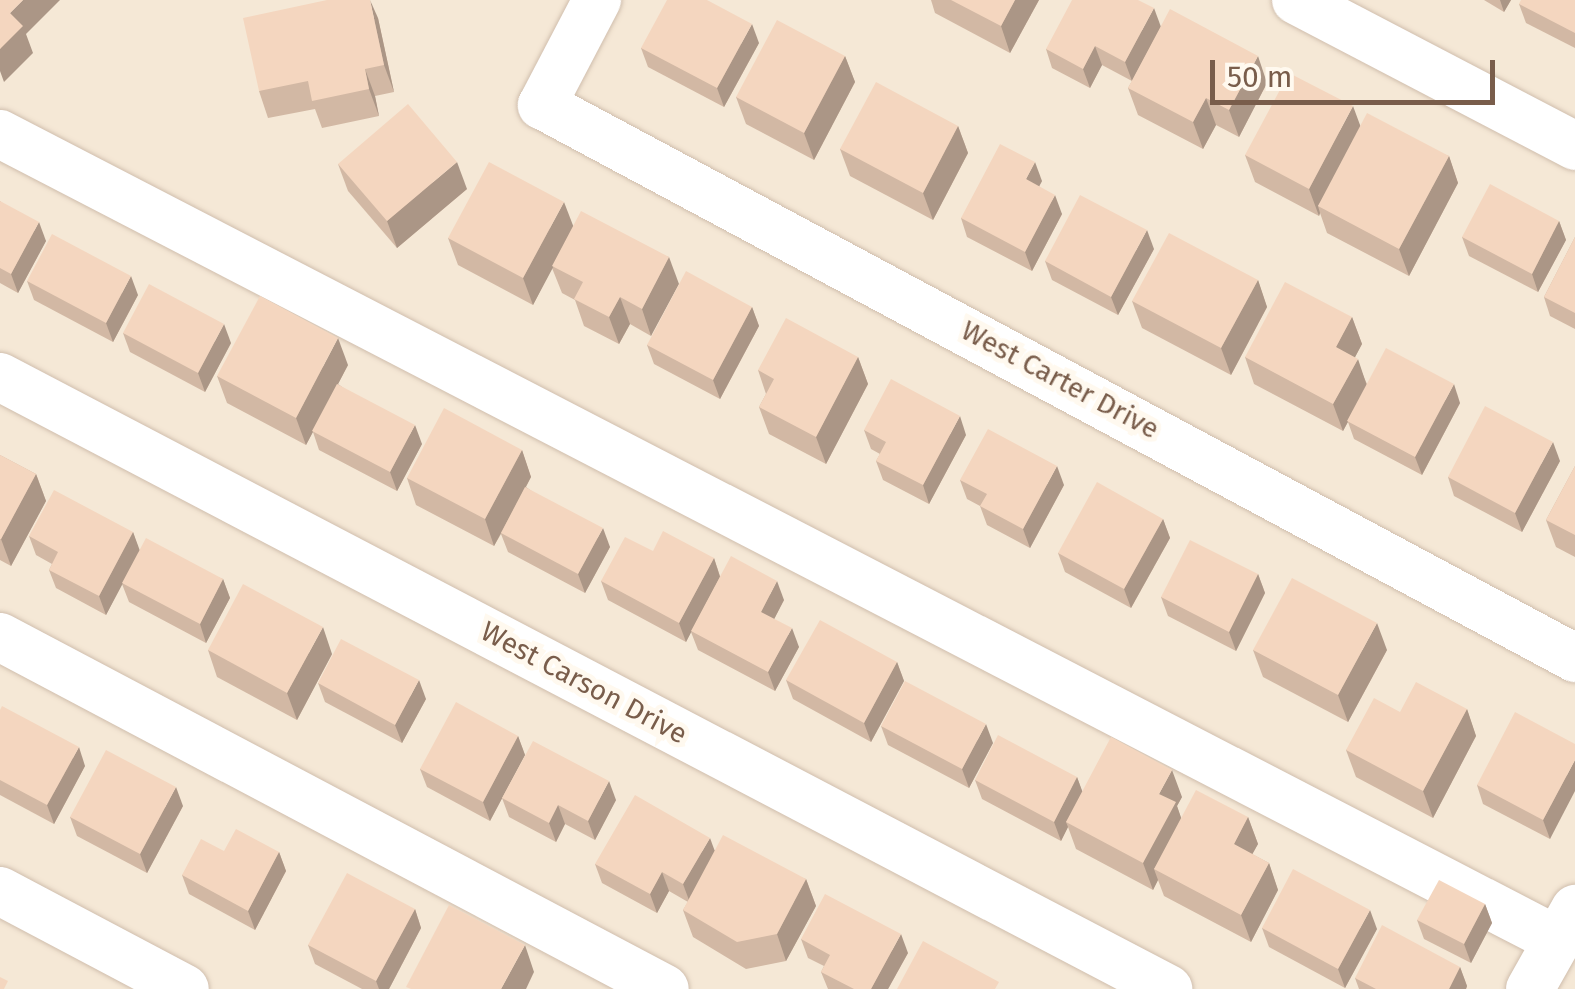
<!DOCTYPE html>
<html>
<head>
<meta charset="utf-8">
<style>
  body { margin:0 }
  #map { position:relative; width:1575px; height:989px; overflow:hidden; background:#fdf6e8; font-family:"Fira Sans",sans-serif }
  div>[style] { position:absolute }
  .residential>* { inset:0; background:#f5e8d6 }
  .roads { filter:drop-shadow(0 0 2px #d0bead) drop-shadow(0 0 2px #d0bead) }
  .minor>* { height:48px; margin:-24px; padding:0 24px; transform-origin:24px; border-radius:24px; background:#fff }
  .wall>* { inset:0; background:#d2b8a4 }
  .shaded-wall>* { inset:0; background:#ab9686 }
  .building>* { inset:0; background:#f4d6bf }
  span { translate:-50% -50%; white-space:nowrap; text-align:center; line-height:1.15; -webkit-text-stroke:10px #fff9ef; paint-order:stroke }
  .street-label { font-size:28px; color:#795d4b }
  .scale { position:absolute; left:1210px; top:60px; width:285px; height:45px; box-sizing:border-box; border:5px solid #795d4b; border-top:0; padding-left:12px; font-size:30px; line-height:35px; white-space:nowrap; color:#795d4b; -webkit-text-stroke:8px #fff9ef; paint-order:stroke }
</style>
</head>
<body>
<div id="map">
  <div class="residential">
    <div style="clip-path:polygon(0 0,1575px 0,1575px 989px,0 989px)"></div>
  </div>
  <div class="roads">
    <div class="minor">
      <div style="left:597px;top:0;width:119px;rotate:117.6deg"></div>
      <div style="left:542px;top:105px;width:1172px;rotate:28.16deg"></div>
      <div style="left:1296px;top:0;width:315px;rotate:27.6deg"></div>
      <div style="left:0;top:134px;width:1751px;rotate:27.37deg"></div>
      <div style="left:0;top:377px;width:1319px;rotate:27.65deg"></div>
      <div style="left:0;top:637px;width:752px;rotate:27.89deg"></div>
      <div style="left:0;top:891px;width:209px;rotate:27.9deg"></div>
      <div style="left:1530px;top:989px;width:92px;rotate:-60.6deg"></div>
    </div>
  </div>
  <div class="wall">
    <div style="clip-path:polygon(931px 0,1039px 0,1010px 53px,935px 13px)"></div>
    <div style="clip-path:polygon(1484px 0,1511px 0,1504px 12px)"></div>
    <div style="clip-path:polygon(1575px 0,1575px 48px,1526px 23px,1519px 4px)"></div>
    <div style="clip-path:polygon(378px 18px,394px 92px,375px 96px,379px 116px,322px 128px,315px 109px,268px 118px,259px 91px)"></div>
    <div style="clip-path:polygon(1161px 27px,1267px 83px,1239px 137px,1216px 125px,1203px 149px,1138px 115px,1128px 88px,1132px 81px,1102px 65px,1090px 88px,1052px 68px,1046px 49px)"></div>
    <div style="clip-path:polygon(759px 43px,724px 107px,648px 67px,641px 48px)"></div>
    <div style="clip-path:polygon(845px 56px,855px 82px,814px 160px,746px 124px,736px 97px)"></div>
    <div style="clip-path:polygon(958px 126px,968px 153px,933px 220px,850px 176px,840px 149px)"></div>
    <div style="clip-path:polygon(1360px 126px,1449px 156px,1458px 183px,1409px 276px,1327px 233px,1320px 213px,1319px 216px,1255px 182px,1245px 155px)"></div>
    <div style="clip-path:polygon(338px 164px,467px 189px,397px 248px,348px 191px)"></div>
    <div style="clip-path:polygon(1042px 181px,1039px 186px,1062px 214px,1032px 271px,967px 237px,961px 218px)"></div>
    <div style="clip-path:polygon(0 201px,46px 241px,18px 293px,0 283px)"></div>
    <div style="clip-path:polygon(1559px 221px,1566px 240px,1538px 292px,1469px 256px,1462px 237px)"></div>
    <div style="clip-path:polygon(573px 226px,669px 257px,651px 336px,630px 324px,619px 344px,584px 326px,575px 300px,562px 293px,552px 268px,533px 305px,458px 265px,448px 238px)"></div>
    <div style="clip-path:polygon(1575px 237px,1575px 329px,1550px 316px,1544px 297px)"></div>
    <div style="clip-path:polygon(1154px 249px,1118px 315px,1052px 280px,1045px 261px)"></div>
    <div style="clip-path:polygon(1258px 280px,1267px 307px,1231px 375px,1142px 328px,1132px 301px)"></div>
    <div style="clip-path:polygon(27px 281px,138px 295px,113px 342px,34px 300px)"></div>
    <div style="clip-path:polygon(752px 307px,759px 326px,720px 399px,654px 364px,647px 345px)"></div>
    <div style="clip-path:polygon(1352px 317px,1362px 344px,1355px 357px,1367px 384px,1460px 403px,1422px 475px,1354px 439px,1348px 422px,1343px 431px,1254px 384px,1245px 357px)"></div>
    <div style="clip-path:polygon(123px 333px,231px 343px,205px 392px,130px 352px)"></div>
    <div style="clip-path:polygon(858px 357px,868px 384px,826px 464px,769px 434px,759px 407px,766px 394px,758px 370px)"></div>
    <div style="clip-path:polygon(348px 365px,338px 384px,422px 444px,397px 491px,319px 450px,313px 432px,306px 445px,227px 403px,217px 376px)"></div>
    <div style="clip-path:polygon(864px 430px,966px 435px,929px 504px,883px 480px,876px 461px,880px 454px,871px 449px)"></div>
    <div style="clip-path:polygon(522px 450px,531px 477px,526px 487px,610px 547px,585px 593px,508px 552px,501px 534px,494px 546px,416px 505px,407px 478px)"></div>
    <div style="clip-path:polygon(0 455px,36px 474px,46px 501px,11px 566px,0 560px)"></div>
    <div style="clip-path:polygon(1560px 461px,1522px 532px,1454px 496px,1448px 477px)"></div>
    <div style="clip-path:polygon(1575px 466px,1575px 557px,1556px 547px,1546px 520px)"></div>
    <div style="clip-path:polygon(960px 480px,1064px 485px,1030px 548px,987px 525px,980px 506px,967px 499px)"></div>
    <div style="clip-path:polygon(1163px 519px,1170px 538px,1131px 608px,1065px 572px,1058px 553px)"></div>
    <div style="clip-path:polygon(133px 532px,139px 550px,223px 579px,230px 598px,206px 643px,129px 602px,122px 584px,106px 615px,56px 588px,49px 570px,52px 564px,36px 555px,29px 536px)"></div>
    <div style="clip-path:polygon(653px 551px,714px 558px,720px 576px,784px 600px,774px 619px,799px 647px,775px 691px,698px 650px,691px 632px,686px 642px,608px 600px,601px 581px)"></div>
    <div style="clip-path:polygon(1258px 574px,1265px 593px,1236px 651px,1168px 616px,1161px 597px)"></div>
    <div style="clip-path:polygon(208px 650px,332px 654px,297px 720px,217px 677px)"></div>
    <div style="clip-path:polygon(1253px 650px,1387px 650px,1348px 722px,1263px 677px)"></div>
    <div style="clip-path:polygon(897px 662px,904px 681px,871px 742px,793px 699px,786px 680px)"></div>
    <div style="clip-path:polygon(318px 683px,426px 699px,402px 743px,325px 702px)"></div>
    <div style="clip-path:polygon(1467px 709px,1476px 736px,1433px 818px,1356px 777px,1346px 750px,1400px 712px)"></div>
    <div style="clip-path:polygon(0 710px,85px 766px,54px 824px,0 795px)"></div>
    <div style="clip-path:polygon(881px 726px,993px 743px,969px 788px,888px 745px)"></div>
    <div style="clip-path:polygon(518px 736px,525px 755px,490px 821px,427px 787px,420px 769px)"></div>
    <div style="clip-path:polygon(1575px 744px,1550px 839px,1483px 804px,1477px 785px)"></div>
    <div style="clip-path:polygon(1077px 777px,1082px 791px,1182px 797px,1177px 806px,1181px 818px,1248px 817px,1258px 844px,1252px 854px,1269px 863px,1278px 890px,1251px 942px,1164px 896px,1158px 880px,1153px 890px,1076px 849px,1068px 827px,1061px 841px,982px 799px,975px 780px)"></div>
    <div style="clip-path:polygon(502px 798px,616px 800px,595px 840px,565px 824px,556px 842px,509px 817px)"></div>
    <div style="clip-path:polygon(183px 806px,147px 873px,77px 836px,70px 817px)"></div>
    <div style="clip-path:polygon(715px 850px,806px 879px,816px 906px,786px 961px,746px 969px,693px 937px,683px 910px,688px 902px,669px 891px,657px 913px,602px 883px,595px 864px)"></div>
    <div style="clip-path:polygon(224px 851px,279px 852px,286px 871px,255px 930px,189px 894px,182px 875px)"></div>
    <div style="clip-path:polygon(1485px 904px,1492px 923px,1471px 963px,1424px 939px,1417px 920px)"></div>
    <div style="clip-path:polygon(415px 909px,421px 928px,389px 989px,362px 989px,315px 964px,308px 945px)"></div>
    <div style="clip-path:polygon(1262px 928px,1377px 929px,1345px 988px,1269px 947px)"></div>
    <div style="clip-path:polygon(801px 939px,908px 953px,888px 989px,828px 989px,821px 972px,824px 966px,808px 958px)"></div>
    <div style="clip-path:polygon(1460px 967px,1467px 986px,1466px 989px,1359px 989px,1355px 978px)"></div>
  </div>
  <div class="shaded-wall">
    <div style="clip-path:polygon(23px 0,60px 0,26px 34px,33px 53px,4px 82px,0 71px,0 49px,10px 13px)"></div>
    <div style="clip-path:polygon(370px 0,378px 18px,394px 92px,384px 65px)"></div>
    <div style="clip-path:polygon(1015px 0,1039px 0,1010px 53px,1001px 26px)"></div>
    <div style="clip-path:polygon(1500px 0,1511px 0,1504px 12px)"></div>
    <div style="clip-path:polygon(1154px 8px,1161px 27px,1132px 81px,1125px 62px)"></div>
    <div style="clip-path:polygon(752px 24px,759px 43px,724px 107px,717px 88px)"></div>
    <div style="clip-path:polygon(1095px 46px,1102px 65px,1090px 88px,1083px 69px)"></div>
    <div style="clip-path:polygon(845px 56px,855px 82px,814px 160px,804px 133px)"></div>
    <div style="clip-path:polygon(1258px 56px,1267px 83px,1239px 137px,1229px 110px)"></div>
    <div style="clip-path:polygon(365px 69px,375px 96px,379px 116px,369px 89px)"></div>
    <div style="clip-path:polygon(1206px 98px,1216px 125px,1203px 149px,1193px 122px)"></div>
    <div style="clip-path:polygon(1353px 106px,1363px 133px,1318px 206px,1320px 213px,1319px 216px,1309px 189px)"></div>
    <div style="clip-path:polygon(958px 126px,968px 153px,933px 220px,923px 193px)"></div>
    <div style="clip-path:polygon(1449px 156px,1458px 183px,1409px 276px,1399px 249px)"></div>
    <div style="clip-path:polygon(457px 162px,467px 189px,397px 248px,387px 221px)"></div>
    <div style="clip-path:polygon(1035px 162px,1042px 181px,1033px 198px,1026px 179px)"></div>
    <div style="clip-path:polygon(1055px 195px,1062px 214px,1032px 271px,1025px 252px)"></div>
    <div style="clip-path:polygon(564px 202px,574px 228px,533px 305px,523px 278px)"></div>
    <div style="clip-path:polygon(1559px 221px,1566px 240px,1538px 292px,1532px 274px)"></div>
    <div style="clip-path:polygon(39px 222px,46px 241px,18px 293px,11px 274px)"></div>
    <div style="clip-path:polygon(1147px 230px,1154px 249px,1118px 315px,1111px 297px)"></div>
    <div style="clip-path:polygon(669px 257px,679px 284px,651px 336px,642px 309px)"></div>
    <div style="clip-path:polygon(131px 276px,138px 295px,113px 342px,106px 323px)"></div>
    <div style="clip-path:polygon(1258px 280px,1267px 307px,1231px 375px,1221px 348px)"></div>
    <div style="clip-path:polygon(620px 297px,630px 324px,619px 344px,609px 317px)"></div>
    <div style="clip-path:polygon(752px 307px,759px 326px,720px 399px,713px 380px)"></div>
    <div style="clip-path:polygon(1352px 317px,1362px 344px,1346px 374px,1336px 347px)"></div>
    <div style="clip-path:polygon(224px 324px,231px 343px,205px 392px,198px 373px)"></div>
    <div style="clip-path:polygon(338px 338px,348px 365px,306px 445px,296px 418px)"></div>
    <div style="clip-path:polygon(858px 357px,868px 384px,826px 464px,816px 437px)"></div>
    <div style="clip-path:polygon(1358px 359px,1367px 386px,1343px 431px,1333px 404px)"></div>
    <div style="clip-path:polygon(1454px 384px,1460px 403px,1422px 475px,1415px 457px)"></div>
    <div style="clip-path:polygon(960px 416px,966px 435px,929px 504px,923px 485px)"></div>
    <div style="clip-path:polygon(415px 425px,422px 444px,397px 491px,390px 472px)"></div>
    <div style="clip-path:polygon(1553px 442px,1560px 461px,1522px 532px,1515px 513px)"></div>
    <div style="clip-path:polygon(522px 450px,531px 477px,494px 546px,485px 519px)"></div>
    <div style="clip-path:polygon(1057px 466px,1064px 485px,1030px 548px,1023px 529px)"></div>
    <div style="clip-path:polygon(36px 474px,46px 501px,11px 566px,1px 539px)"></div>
    <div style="clip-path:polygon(1163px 519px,1170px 538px,1131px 608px,1124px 589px)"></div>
    <div style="clip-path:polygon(603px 528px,610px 547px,585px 593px,578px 574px)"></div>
    <div style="clip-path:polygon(133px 532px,140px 551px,106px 615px,99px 596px)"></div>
    <div style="clip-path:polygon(714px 558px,720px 577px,686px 642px,679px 623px)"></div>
    <div style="clip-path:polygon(1258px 574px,1265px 593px,1236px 651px,1229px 632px)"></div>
    <div style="clip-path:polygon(223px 579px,230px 598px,206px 643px,200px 624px)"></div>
    <div style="clip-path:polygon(777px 581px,784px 600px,768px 631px,761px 612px)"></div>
    <div style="clip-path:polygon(1377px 623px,1387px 650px,1348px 722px,1338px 695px)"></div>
    <div style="clip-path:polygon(323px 627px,332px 654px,297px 720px,287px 693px)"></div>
    <div style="clip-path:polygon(792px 628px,799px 647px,775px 691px,768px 672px)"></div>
    <div style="clip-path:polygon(897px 662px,904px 681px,871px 742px,864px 723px)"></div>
    <div style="clip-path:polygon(419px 680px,426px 699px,402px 743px,395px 725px)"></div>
    <div style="clip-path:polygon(1467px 709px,1476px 736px,1433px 818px,1423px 791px)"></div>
    <div style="clip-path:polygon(986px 724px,993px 743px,969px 788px,962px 769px)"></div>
    <div style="clip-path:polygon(518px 736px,525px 755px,490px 821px,483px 802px)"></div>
    <div style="clip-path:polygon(79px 747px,85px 766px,54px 824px,47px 805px)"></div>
    <div style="clip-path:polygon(1575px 760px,1575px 791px,1550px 839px,1543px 820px)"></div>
    <div style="clip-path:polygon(1172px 770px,1182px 797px,1177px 806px,1185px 829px,1154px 869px,1158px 880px,1153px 890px,1143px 863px,1159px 794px)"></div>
    <div style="clip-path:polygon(1077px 777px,1084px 796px,1066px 822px,1068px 827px,1061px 841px,1054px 822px)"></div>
    <div style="clip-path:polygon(609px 781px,616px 800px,595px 840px,588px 821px)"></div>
    <div style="clip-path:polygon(176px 787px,183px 806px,147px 873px,140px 854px)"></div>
    <div style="clip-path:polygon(558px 805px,565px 824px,556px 842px,549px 823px)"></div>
    <div style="clip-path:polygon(1248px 817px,1258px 844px,1243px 871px,1234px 844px)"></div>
    <div style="clip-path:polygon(710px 838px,717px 857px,690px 903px,683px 884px)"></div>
    <div style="clip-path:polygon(279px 852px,286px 871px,255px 930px,248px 911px)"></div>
    <div style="clip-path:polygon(1269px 863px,1278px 890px,1251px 942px,1241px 915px)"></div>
    <div style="clip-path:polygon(662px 872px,669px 891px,657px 913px,650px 894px)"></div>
    <div style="clip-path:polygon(806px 879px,816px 906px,786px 961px,777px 934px)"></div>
    <div style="clip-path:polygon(1485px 904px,1492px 923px,1471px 963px,1464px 944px)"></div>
    <div style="clip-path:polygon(415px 909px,421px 928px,389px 989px,379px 989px,376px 981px)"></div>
    <div style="clip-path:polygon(1370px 910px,1377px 929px,1345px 988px,1338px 969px)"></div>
    <div style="clip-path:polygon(901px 934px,908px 953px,888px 989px,871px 989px)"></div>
    <div style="clip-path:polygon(525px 945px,534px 972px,526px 989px,501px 989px)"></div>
    <div style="clip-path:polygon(1460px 967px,1467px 986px,1466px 989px,1449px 989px)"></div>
  </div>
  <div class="building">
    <div style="clip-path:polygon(0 0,23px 0,10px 13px,23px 26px,0 49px)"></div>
    <div style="clip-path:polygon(327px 0,370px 0,384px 65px,365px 69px,369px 89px,312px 101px,308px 81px,259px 91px,243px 18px)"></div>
    <div style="clip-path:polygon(667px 0,707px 0,752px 24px,717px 88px,641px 48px)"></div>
    <div style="clip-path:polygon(951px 0,1015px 0,1001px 26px)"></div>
    <div style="clip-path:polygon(1072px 0,1138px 0,1154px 8px,1125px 62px,1095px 46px,1083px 69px,1046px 49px)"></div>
    <div style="clip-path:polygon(1521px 0,1575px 0,1575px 33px,1519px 4px)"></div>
    <div style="clip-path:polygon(1170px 9px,1258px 56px,1229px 110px,1206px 98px,1193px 122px,1128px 88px)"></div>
    <div style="clip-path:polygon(777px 20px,845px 56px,804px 133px,736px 97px)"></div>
    <div style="clip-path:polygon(1289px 73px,1353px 106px,1309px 189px,1245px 155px)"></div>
    <div style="clip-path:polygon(876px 82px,958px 126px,923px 193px,840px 149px)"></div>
    <div style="clip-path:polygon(408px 104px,457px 162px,387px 221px,338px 164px)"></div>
    <div style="clip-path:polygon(1367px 113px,1449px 156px,1399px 249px,1318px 206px)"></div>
    <div style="clip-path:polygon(1000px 144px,1035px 162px,1026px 179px,1055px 195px,1025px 252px,961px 218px)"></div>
    <div style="clip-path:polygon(489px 162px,564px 202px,523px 278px,448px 238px)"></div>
    <div style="clip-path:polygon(1490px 184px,1559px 221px,1532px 274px,1462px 237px)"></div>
    <div style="clip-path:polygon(1080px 195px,1147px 230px,1111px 297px,1045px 261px)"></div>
    <div style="clip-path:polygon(0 201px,39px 222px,11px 274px,0 268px)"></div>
    <div style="clip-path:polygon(581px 211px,669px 257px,642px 309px,620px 297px,609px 317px,574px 299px,583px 282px,552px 266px)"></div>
    <div style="clip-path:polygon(1169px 233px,1258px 280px,1221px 348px,1132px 301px)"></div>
    <div style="clip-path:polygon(52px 234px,131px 276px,106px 323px,27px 281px)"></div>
    <div style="clip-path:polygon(1575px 237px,1575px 313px,1544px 297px)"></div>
    <div style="clip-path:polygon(686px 271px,752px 307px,713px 380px,647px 345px)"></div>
    <div style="clip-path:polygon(1285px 282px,1352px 317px,1336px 347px,1358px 359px,1333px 404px,1245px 357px)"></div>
    <div style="clip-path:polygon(149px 284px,224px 324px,198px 373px,123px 333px)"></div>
    <div style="clip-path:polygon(260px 296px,338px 338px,296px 418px,217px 376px)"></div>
    <div style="clip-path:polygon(786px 318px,858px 357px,816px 437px,759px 407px,774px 379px,758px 370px)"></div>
    <div style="clip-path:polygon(1386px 348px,1454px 384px,1415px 457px,1347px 421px)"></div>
    <div style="clip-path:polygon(891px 379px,960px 416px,923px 485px,876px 461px,886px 442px,864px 430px)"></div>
    <div style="clip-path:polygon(337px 384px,415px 425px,390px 472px,312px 431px)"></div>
    <div style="clip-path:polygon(1485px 406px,1553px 442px,1515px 513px,1448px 477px)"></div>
    <div style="clip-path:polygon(444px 408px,522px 450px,485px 519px,407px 478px)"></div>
    <div style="clip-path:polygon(988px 429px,1057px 466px,1023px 529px,980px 506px,987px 494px,960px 480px)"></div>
    <div style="clip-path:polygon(0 455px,36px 474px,1px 539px,0 539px)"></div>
    <div style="clip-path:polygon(1575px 466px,1575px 535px,1546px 520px)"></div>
    <div style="clip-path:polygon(1097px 482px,1163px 519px,1124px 589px,1058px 553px)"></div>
    <div style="clip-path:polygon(525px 487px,603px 528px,578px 574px,501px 533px)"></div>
    <div style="clip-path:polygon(54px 490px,133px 532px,99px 596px,49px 570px,58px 552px,29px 536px)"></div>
    <div style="clip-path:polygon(663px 531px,714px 558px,679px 623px,601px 581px,625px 537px,653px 551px)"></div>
    <div style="clip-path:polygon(146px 538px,223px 579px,200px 624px,122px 583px)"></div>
    <div style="clip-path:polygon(1190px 540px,1258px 574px,1229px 632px,1161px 597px)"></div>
    <div style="clip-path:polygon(731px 556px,777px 581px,761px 612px,792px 628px,768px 672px,691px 631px)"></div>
    <div style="clip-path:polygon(1292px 578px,1377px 623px,1338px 695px,1253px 650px)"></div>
    <div style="clip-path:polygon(243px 584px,323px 627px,287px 693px,208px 650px)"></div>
    <div style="clip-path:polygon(820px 620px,897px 662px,864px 723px,786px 680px)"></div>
    <div style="clip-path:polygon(341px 639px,419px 680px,395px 725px,318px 683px)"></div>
    <div style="clip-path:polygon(905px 681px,986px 724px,962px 769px,881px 726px)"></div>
    <div style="clip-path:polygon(1416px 682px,1467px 709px,1423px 791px,1346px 750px,1374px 698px,1400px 712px)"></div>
    <div style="clip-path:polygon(456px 702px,518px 736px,483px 802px,420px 769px)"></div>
    <div style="clip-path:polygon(2px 706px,79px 747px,47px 805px,0 780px,0 710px)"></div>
    <div style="clip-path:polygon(1515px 712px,1575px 744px,1575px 760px,1543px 820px,1477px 785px)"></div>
    <div style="clip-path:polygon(998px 735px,1077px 777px,1054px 822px,975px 780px)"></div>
    <div style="clip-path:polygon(1111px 737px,1172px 770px,1159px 794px,1176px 802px,1143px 863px,1066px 822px)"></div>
    <div style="clip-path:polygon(533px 741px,609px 781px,588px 821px,558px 805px,549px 823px,502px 798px)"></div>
    <div style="clip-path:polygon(106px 750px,176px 787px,140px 854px,70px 817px)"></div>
    <div style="clip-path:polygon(1196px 790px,1248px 817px,1234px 844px,1269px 863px,1241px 915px,1154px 869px)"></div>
    <div style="clip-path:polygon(635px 795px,710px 838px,683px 884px,662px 872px,650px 894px,595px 864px)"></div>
    <div style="clip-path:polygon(236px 829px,279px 852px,248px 911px,182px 875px,201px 839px,224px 851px)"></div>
    <div style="clip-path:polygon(723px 835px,806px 879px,777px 934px,737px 942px,683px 910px)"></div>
    <div style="clip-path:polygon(1293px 869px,1370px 910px,1338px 969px,1262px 928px)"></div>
    <div style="clip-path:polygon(347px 873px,415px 909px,376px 981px,308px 945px)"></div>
    <div style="clip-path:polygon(1439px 880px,1485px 904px,1464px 944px,1417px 920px)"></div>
    <div style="clip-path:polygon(825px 894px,901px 934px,871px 989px,854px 989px,821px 972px,830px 955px,801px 939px)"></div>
    <div style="clip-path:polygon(449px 905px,525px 945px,501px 989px,411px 989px,406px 987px)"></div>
    <div style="clip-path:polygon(1382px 925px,1460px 967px,1449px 989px,1376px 989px,1355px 978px)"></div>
    <div style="clip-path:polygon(923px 941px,999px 982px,995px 989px,897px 989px)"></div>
    <div style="clip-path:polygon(0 977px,8px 981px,4px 989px,0 989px)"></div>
  </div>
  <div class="street-label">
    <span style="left:1060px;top:380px;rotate:28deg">West Carter Drive</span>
    <span style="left:584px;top:683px;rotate:28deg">West Carson Drive</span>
  </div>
  <div class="scale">50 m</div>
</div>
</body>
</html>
